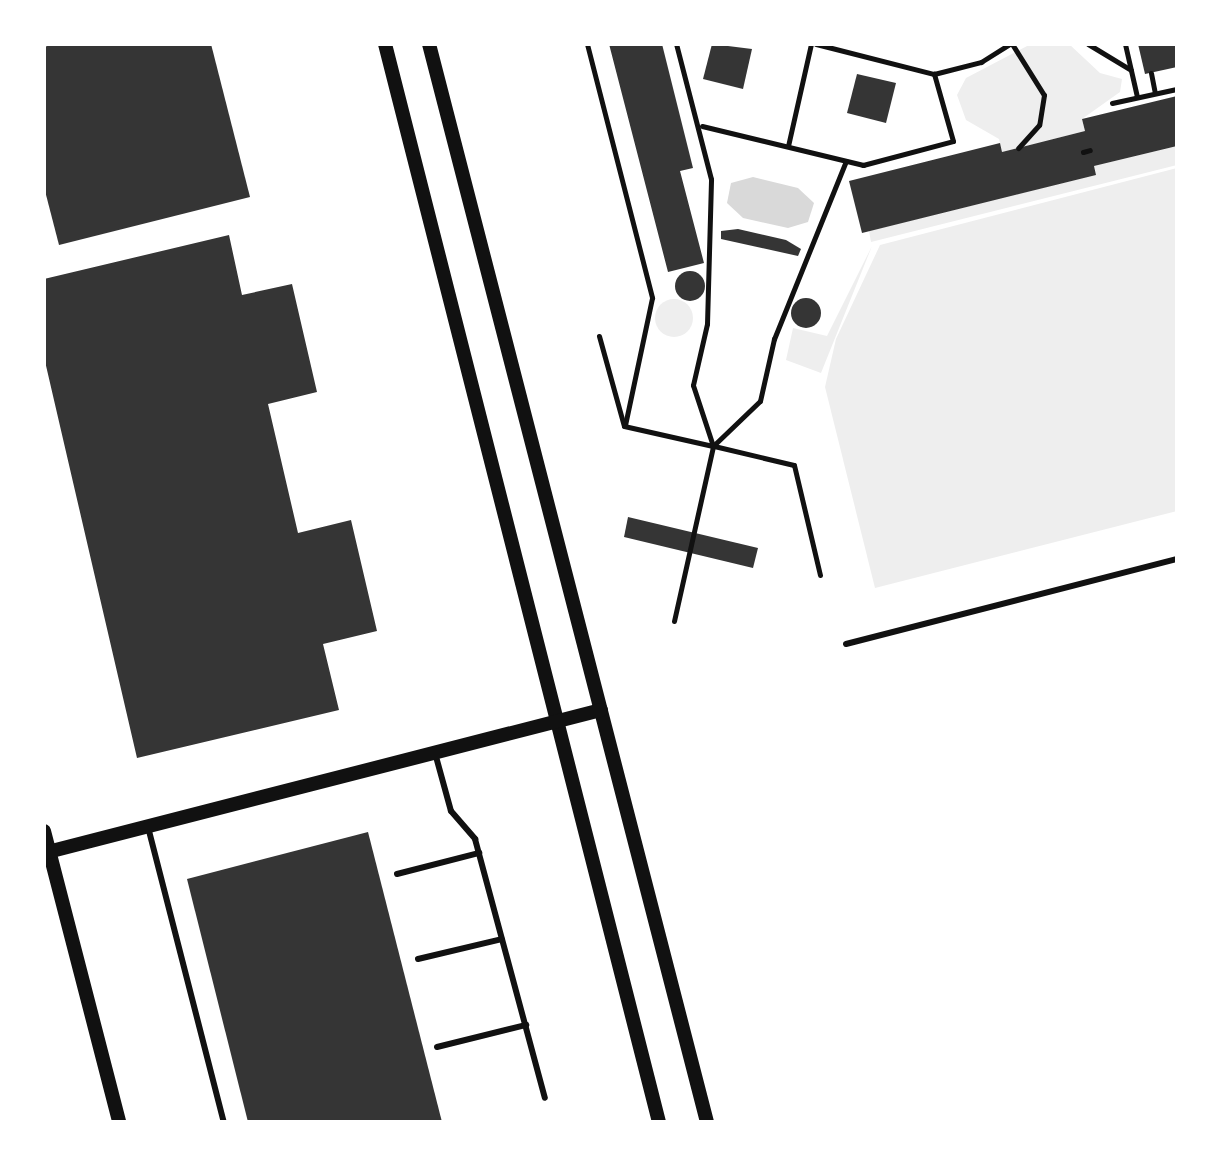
<!DOCTYPE html>
<html>
<head>
<meta charset="utf-8">
<style>
  body { margin:0 }
  #map { position:relative; width:1221px; height:1166px; overflow:hidden; background:#fff; font-family:Raleway,sans-serif }
  div>[style] { position:absolute }
  .green>* { inset:0; background:#eee }
  .round { border-radius:50% }
  .water>* { inset:0; background:#d9d9d9 }
  .building>* { inset:0; background:#353535 }
  .path>* { height:5px; margin:-2.5px; padding:0 2.5px; transform-origin:2.5px; border-radius:2.5px; background:#111 }
  .service>* { height:6px; margin:-3px; padding:0 3px; transform-origin:3px; border-radius:3px; background:#111 }
  .tertiary>* { height:14px; margin:-7px; padding:0 7px; transform-origin:7px; border-radius:7px; background:#111 }
  span { translate:-50% -50%; white-space:nowrap; text-align:center; line-height:1.15; -webkit-text-stroke:6px #fff; paint-order:stroke }
  .frame { position:absolute; inset:0; border:46px solid #fff; pointer-events:none }
</style>
</head>
<body>
<div id="map">
  <div class="green">
    <div style="clip-path:polygon(1031px 44px,1069px 44px,1100px 73px,1122px 79px,1120px 92px,1082px 119px,1085px 131px,1002px 152px,999px 139px,966px 120px,957px 95px,966px 78px)"></div>
    <div style="clip-path:polygon(1177px 146px,1177px 165px,871px 242px,869px 231px,1095px 175px,1094px 166px)"></div>
    <div style="clip-path:polygon(1177px 168px,1177px 511px,875px 588px,825px 387px,836px 339px,880px 245px)"></div>
    <div style="clip-path:polygon(872px 246px,821px 373px,786px 360px,793px 328px,827px 336px)"></div>
    <div class="round" style="left:655px;top:299px;width:38px;height:38px"></div>
  </div>
  <div class="water">
    <div style="clip-path:polygon(753px 177px,798px 188px,814px 203px,808px 222px,788px 228px,743px 218px,727px 203px,731px 183px)"></div>
  </div>
  <div class="building">
    <div style="clip-path:polygon(54px 44px,211px 44px,250px 197px,59px 245px,44px 187px,44px 47px)"></div>
    <div style="clip-path:polygon(609px 44px,662px 44px,693px 168px,680px 171px,704px 263px,668px 272px)"></div>
    <div style="clip-path:polygon(712px 44px,752px 49px,743px 89px,703px 79px)"></div>
    <div style="clip-path:polygon(1138px 44px,1177px 44px,1177px 67px,1145px 74px)"></div>
    <div style="clip-path:polygon(857px 74px,896px 83px,886px 123px,847px 113px)"></div>
    <div style="clip-path:polygon(1177px 96px,1177px 146px,1094px 166px,1096px 175px,862px 233px,849px 181px,1000px 143px,1002px 152px,1085px 131px,1082px 119px)"></div>
    <div style="clip-path:polygon(738px 229px,786px 240px,801px 249px,798px 256px,721px 239px,721px 231px)"></div>
    <div style="clip-path:polygon(229px 235px,242px 295px,292px 284px,317px 392px,268px 404px,298px 533px,351px 520px,377px 631px,323px 644px,339px 710px,137px 758px,44px 357px,44px 279px)"></div>
    <div class="round" style="left:675px;top:271px;width:30px;height:30px"></div>
    <div class="round" style="left:791px;top:298px;width:30px;height:30px"></div>
    <div style="clip-path:polygon(628px 517px,758px 548px,753px 568px,624px 537px)"></div>
    <div style="clip-path:polygon(368px 832px,442px 1122px,248px 1122px,187px 879px)"></div>
  </div>
  <div class="path">
    <div style="left:587px;top:44px;width:262px;rotate:75.6deg"></div>
    <div style="left:652px;top:298px;width:130px;rotate:102deg"></div>
    <div style="left:816px;top:44px;width:122px;rotate:14.3deg"></div>
    <div style="left:1012px;top:44px;width:60px;rotate:57.9deg"></div>
    <div style="left:1044px;top:95px;width:30px;rotate:99deg"></div>
    <div style="left:1039px;top:125px;width:31px;rotate:132deg"></div>
    <div style="left:1088px;top:44px;width:50px;rotate:31.2deg"></div>
    <div style="left:1125px;top:44px;width:54px;rotate:77.2deg"></div>
    <div style="left:1151px;top:73px;width:20px;rotate:79deg"></div>
    <div style="left:1112px;top:103px;width:66px;rotate:-12.3deg"></div>
    <div style="left:702px;top:126px;width:166px;rotate:13.6deg"></div>
    <div style="left:863px;top:165px;width:93px;rotate:-14.9deg"></div>
    <div style="left:953px;top:141px;width:70px;rotate:-105.8deg"></div>
    <div style="left:934px;top:74px;width:49px;rotate:-14.3deg"></div>
    <div style="left:981px;top:62px;width:34px;rotate:-32deg"></div>
    <div style="left:788px;top:146px;width:105px;rotate:-77.3deg"></div>
    <div style="left:1083px;top:152px;width:7px;rotate:-16deg"></div>
    <div style="left:599px;top:336px;width:93px;rotate:74.5deg"></div>
    <div style="left:624px;top:426px;width:91px;rotate:12.7deg"></div>
    <div style="left:713px;top:446px;width:65px;rotate:-43.8deg"></div>
    <div style="left:760px;top:401px;width:64px;rotate:-77.3deg"></div>
    <div style="left:774px;top:339px;width:192px;rotate:-68deg"></div>
    <div style="left:714px;top:446px;width:82px;rotate:13.4deg"></div>
    <div style="left:794px;top:465px;width:113px;rotate:76.7deg"></div>
    <div style="left:674px;top:621px;width:179px;rotate:-77.4deg"></div>
    <div style="left:713px;top:446px;width:64px;rotate:-108.2deg"></div>
    <div style="left:693px;top:385px;width:63px;rotate:-77.1deg"></div>
    <div style="left:707px;top:324px;width:145px;rotate:-88.4deg"></div>
    <div style="left:711px;top:179px;width:139px;rotate:-104.5deg"></div>
  </div>
  <div class="service">
    <div style="left:846px;top:644px;width:342px;rotate:-14.4deg"></div>
    <div style="left:435px;top:753px;width:60px;rotate:74.6deg"></div>
    <div style="left:451px;top:811px;width:37px;rotate:49deg"></div>
    <div style="left:475px;top:839px;width:268px;rotate:74.9deg"></div>
    <div style="left:148px;top:827px;width:305px;rotate:75.6deg"></div>
    <div style="left:397px;top:874px;width:85px;rotate:-14.4deg"></div>
    <div style="left:418px;top:959px;width:86px;rotate:-13.4deg"></div>
    <div style="left:437px;top:1047px;width:92px;rotate:-13.9deg"></div>
  </div>
  <div class="tertiary">
    <div style="left:385px;top:44px;width:1112px;rotate:75.74deg"></div>
    <div style="left:429px;top:44px;width:1113px;rotate:75.54deg"></div>
    <div style="left:44px;top:831px;width:301px;rotate:75.5deg"></div>
    <div style="left:44px;top:853px;width:575px;rotate:-14.4deg"></div>
  </div>
  <div class="frame"></div>
</div>
</body>
</html>
